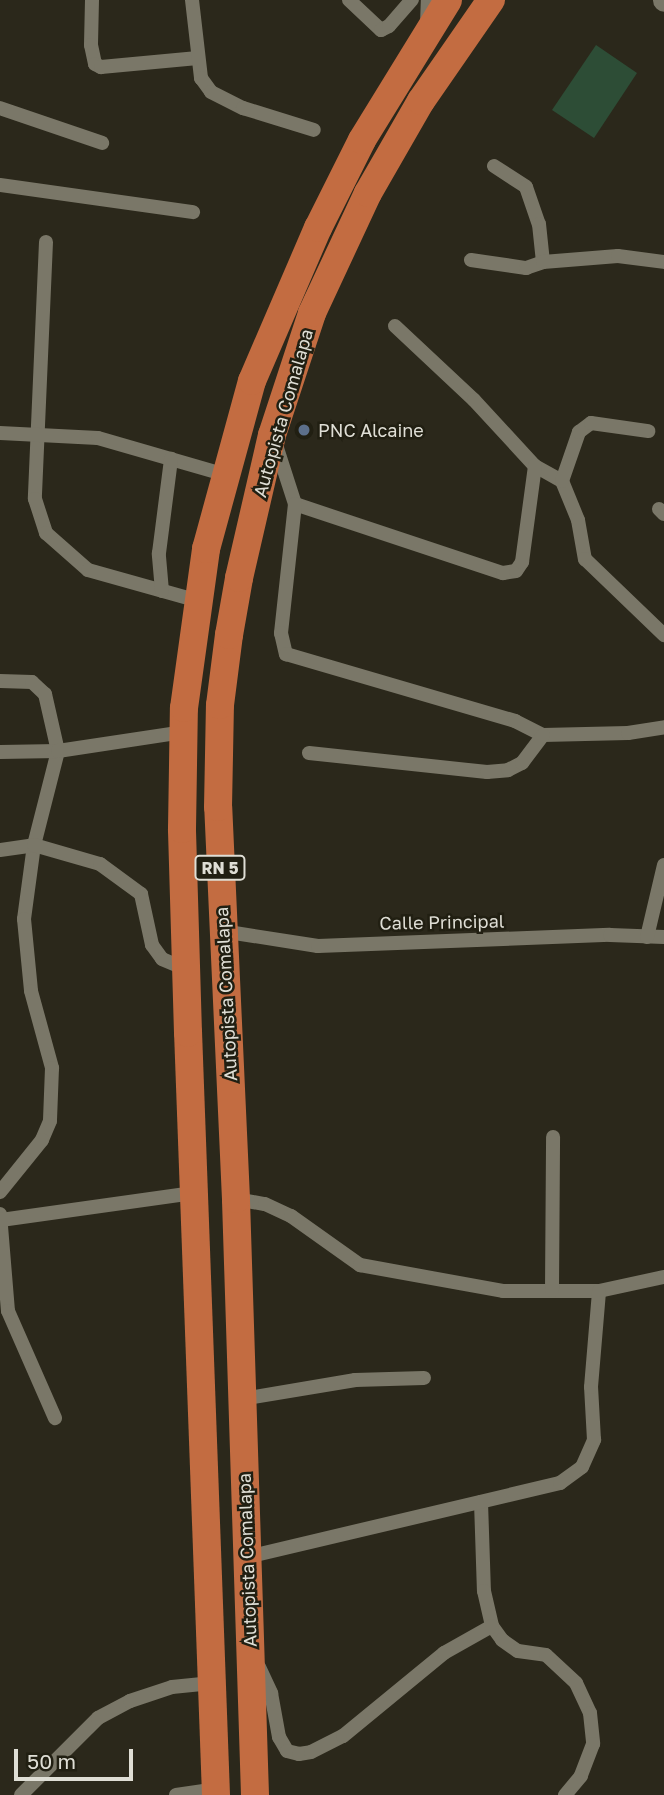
<!DOCTYPE html>
<html>
<head>
<meta charset="utf-8">
<style>
  body { margin:0 }
  #map { position:relative; width:664px; height:1795px; overflow:hidden; background:#2b281b; font-family:"Golos Text",sans-serif }
  div>[style] { position:absolute }
  .green>* { inset:0; background:#2d4d36 }
  .street>* { height:14px; margin:-7px; padding:0 7px; transform-origin:7px; border-radius:7px; background:#7a7768 }
  .secondary>* { height:21px; margin:-10.5px; padding:0 10.5px; transform-origin:10.5px; border-radius:10.5px; background:#7a7768 }
  .highway>* { height:28px; margin:-14px; padding:0 14px; transform-origin:14px; border-radius:14px; background:#c36c41 }
  .dots>* { width:19px; height:19px; translate:-50% -50%; box-sizing:border-box; border:4px solid #211f12; border-radius:50% }
  span { translate:-50% -50%; white-space:nowrap; text-align:center; line-height:1.15; -webkit-text-stroke:5px #211f12; paint-order:stroke }
  .shield-label span { padding:2px 5px; background:#211f12; border:2px solid; border-radius:5px; -webkit-text-stroke-width:0 }
  .shield-label { font-size:16px; color:#dfded5; font-weight:700 }
  .street-label { font-size:18px; color:#dfded5 }
  .poi-label { font-size:18px; color:#dfded5 }
  .left { translate:0 -50%; text-align:left }
  .scale { position:absolute; left:14px; top:1749px; width:119px; height:32px; box-sizing:border-box; border:4px solid #dfded5; border-top:0; padding-left:9px; font-size:21px; line-height:24px; white-space:nowrap; color:#dfded5; -webkit-text-stroke:5px #211f12; paint-order:stroke }
</style>
</head>
<body>
<div id="map">
  <div class="green">
    <div style="clip-path:polygon(596px 45px,637px 73px,594px 138px,552px 110px)"></div>
  </div>
  <div class="street">
    <div style="left:92px;top:0;width:45px;rotate:91.3deg"></div>
    <div style="left:91px;top:45px;width:19px;rotate:78deg"></div>
    <div style="left:95px;top:64px;width:7px;rotate:27deg"></div>
    <div style="left:101px;top:67px;width:97px;rotate:-5.3deg"></div>
    <div style="left:192px;top:0;width:79px;rotate:83.4deg"></div>
    <div style="left:201px;top:78px;width:17px;rotate:54deg"></div>
    <div style="left:211px;top:92px;width:36px;rotate:27deg"></div>
    <div style="left:243px;top:108px;width:74px;rotate:17.2deg"></div>
    <div style="left:349px;top:0;width:44px;rotate:43.2deg"></div>
    <div style="left:381px;top:30px;width:9px;rotate:-27deg"></div>
    <div style="left:389px;top:26px;width:35px;rotate:-49deg"></div>
    <div style="left:427px;top:24px;width:24px;rotate:-88deg"></div>
    <div style="left:0;top:108px;width:108px;rotate:18.9deg"></div>
    <div style="left:494px;top:166px;width:38px;rotate:33deg"></div>
    <div style="left:526px;top:187px;width:39px;rotate:71deg"></div>
    <div style="left:539px;top:224px;width:38px;rotate:84deg"></div>
    <div style="left:0;top:185px;width:195px;rotate:8deg"></div>
    <div style="left:46px;top:242px;width:257px;rotate:92.5deg"></div>
    <div style="left:35px;top:499px;width:36px;rotate:72deg"></div>
    <div style="left:46px;top:533px;width:56px;rotate:41.4deg"></div>
    <div style="left:88px;top:570px;width:114px;rotate:15.7deg"></div>
    <div style="left:471px;top:260px;width:56px;rotate:8.3deg"></div>
    <div style="left:526px;top:268px;width:18px;rotate:-19deg"></div>
    <div style="left:543px;top:262px;width:75px;rotate:-4.6deg"></div>
    <div style="left:618px;top:256px;width:46px;rotate:7.4deg"></div>
    <div style="left:395px;top:326px;width:108px;rotate:43.1deg"></div>
    <div style="left:474px;top:400px;width:90px;rotate:47.3deg"></div>
    <div style="left:535px;top:466px;width:31px;rotate:29deg"></div>
    <div style="left:562px;top:481px;width:42px;rotate:67.7deg"></div>
    <div style="left:578px;top:520px;width:40px;rotate:80deg"></div>
    <div style="left:585px;top:559px;width:110px;rotate:43.9deg"></div>
    <div style="left:0;top:433px;width:98px;rotate:2.9deg"></div>
    <div style="left:98px;top:438px;width:133px;rotate:16.1deg"></div>
    <div style="left:275px;top:442px;width:65px;rotate:72.1deg"></div>
    <div style="left:295px;top:504px;width:219px;rotate:18.4deg"></div>
    <div style="left:503px;top:573px;width:13px;rotate:-9deg"></div>
    <div style="left:516px;top:571px;width:11px;rotate:-56deg"></div>
    <div style="left:522px;top:562px;width:97px;rotate:-82.3deg"></div>
    <div style="left:562px;top:481px;width:52px;rotate:-70.9deg"></div>
    <div style="left:579px;top:432px;width:15px;rotate:-37deg"></div>
    <div style="left:591px;top:423px;width:58px;rotate:8deg"></div>
    <div style="left:295px;top:504px;width:130px;rotate:96.2deg"></div>
    <div style="left:281px;top:633px;width:22px;rotate:77deg"></div>
    <div style="left:286px;top:654px;width:239px;rotate:16.3deg"></div>
    <div style="left:515px;top:721px;width:31px;rotate:27deg"></div>
    <div style="left:543px;top:735px;width:85px;rotate:-1.3deg"></div>
    <div style="left:628px;top:733px;width:36px;rotate:-9deg"></div>
    <div style="left:659px;top:509px;width:7px;rotate:45deg"></div>
    <div style="left:162px;top:591px;width:38px;rotate:-95deg"></div>
    <div style="left:159px;top:553px;width:95px;rotate:-82.7deg"></div>
    <div style="left:0;top:681px;width:32px;rotate:2deg"></div>
    <div style="left:32px;top:682px;width:18px;rotate:43deg"></div>
    <div style="left:45px;top:694px;width:58px;rotate:77.2deg"></div>
    <div style="left:58px;top:751px;width:97px;rotate:104.3deg"></div>
    <div style="left:34px;top:845px;width:75px;rotate:97.7deg"></div>
    <div style="left:24px;top:919px;width:72px;rotate:84.4deg"></div>
    <div style="left:31px;top:991px;width:80px;rotate:74.7deg"></div>
    <div style="left:52px;top:1068px;width:53px;rotate:92.2deg"></div>
    <div style="left:50px;top:1121px;width:21px;rotate:113deg"></div>
    <div style="left:42px;top:1140px;width:67px;rotate:128.9deg"></div>
    <div style="left:0;top:752px;width:58px;rotate:-1deg"></div>
    <div style="left:58px;top:751px;width:126px;rotate:-8.6deg"></div>
    <div style="left:309px;top:753px;width:179px;rotate:6.1deg"></div>
    <div style="left:487px;top:772px;width:21px;rotate:-5deg"></div>
    <div style="left:508px;top:770px;width:16px;rotate:-27deg"></div>
    <div style="left:522px;top:763px;width:35px;rotate:-53deg"></div>
    <div style="left:0;top:850px;width:34px;rotate:-8deg"></div>
    <div style="left:34px;top:845px;width:69px;rotate:16.1deg"></div>
    <div style="left:100px;top:864px;width:51px;rotate:36.2deg"></div>
    <div style="left:141px;top:894px;width:52px;rotate:77.8deg"></div>
    <div style="left:152px;top:945px;width:17px;rotate:54deg"></div>
    <div style="left:162px;top:959px;width:26px;rotate:23deg"></div>
    <div style="left:222px;top:931px;width:97px;rotate:8.9deg"></div>
    <div style="left:318px;top:946px;width:292px;rotate:-2.2deg"></div>
    <div style="left:610px;top:935px;width:54px;rotate:2.1deg"></div>
    <div style="left:647px;top:937px;width:74px;rotate:-76.7deg"></div>
    <div style="left:236px;top:1199px;width:29px;rotate:10deg"></div>
    <div style="left:265px;top:1204px;width:29px;rotate:25deg"></div>
    <div style="left:291px;top:1216px;width:85px;rotate:35.4deg"></div>
    <div style="left:360px;top:1265px;width:145px;rotate:10.3deg"></div>
    <div style="left:503px;top:1291px;width:96px"></div>
    <div style="left:599px;top:1291px;width:66px;rotate:-12.2deg"></div>
    <div style="left:0;top:1214px;width:97px;rotate:85.3deg"></div>
    <div style="left:8px;top:1311px;width:117px;rotate:66.3deg"></div>
    <div style="left:1px;top:1220px;width:194px;rotate:-8deg"></div>
    <div style="left:552px;top:1290px;width:153px;rotate:-89.6deg"></div>
    <div style="left:242px;top:1399px;width:115px;rotate:-9.5deg"></div>
    <div style="left:355px;top:1380px;width:69px;rotate:-1.7deg"></div>
    <div style="left:481px;top:1502px;width:89px;rotate:88.1deg"></div>
    <div style="left:484px;top:1591px;width:36px;rotate:77deg"></div>
    <div style="left:492px;top:1626px;width:17px;rotate:54deg"></div>
    <div style="left:502px;top:1640px;width:19px;rotate:35deg"></div>
    <div style="left:518px;top:1651px;width:28px;rotate:8deg"></div>
    <div style="left:546px;top:1655px;width:41px;rotate:43deg"></div>
    <div style="left:576px;top:1683px;width:33px;rotate:65deg"></div>
    <div style="left:590px;top:1713px;width:31px;rotate:84deg"></div>
    <div style="left:593px;top:1744px;width:34px;rotate:111deg"></div>
    <div style="left:581px;top:1776px;width:25px;rotate:130deg"></div>
    <div style="left:247px;top:1557px;width:322px;rotate:-13.3deg"></div>
    <div style="left:560px;top:1483px;width:27px;rotate:-36deg"></div>
    <div style="left:582px;top:1467px;width:30px;rotate:-66deg"></div>
    <div style="left:594px;top:1440px;width:53px;rotate:-93.2deg"></div>
    <div style="left:591px;top:1387px;width:96px;rotate:-85.2deg"></div>
    <div style="left:259px;top:1667px;width:29px;rotate:65deg"></div>
    <div style="left:271px;top:1693px;width:45px;rotate:79.7deg"></div>
    <div style="left:279px;top:1737px;width:16px;rotate:60deg"></div>
    <div style="left:287px;top:1751px;width:12px;rotate:14deg"></div>
    <div style="left:299px;top:1754px;width:12px;rotate:-9deg"></div>
    <div style="left:311px;top:1752px;width:36px;rotate:-27deg"></div>
    <div style="left:343px;top:1736px;width:131px;rotate:-39.4deg"></div>
    <div style="left:444px;top:1653px;width:55px;rotate:-29.4deg"></div>
    <div style="left:21px;top:1795px;width:109px;rotate:-45deg"></div>
    <div style="left:98px;top:1718px;width:36px;rotate:-28deg"></div>
    <div style="left:130px;top:1701px;width:44px;rotate:-18.4deg"></div>
    <div style="left:172px;top:1687px;width:40px;rotate:-5.7deg"></div>
    <div style="left:176px;top:1795px;width:40px;rotate:-8.5deg"></div>
  </div>
  <div class="secondary">
    <div style="left:663px;top:0;width:1px;rotate:45deg"></div>
  </div>
  <div class="highway">
    <div style="left:216px;top:1795px;width:763px;rotate:-92.1deg"></div>
    <div style="left:188px;top:1033px;width:204px;rotate:-91.7deg"></div>
    <div style="left:182px;top:829px;width:121px;rotate:-89.1deg"></div>
    <div style="left:184px;top:708px;width:161px;rotate:-82.1deg"></div>
    <div style="left:206px;top:549px;width:174px;rotate:-74.7deg"></div>
    <div style="left:252px;top:381px;width:167px;rotate:-66.7deg"></div>
    <div style="left:318px;top:228px;width:98px;rotate:-63.4deg"></div>
    <div style="left:362px;top:140px;width:164px;rotate:-58.4deg"></div>
    <div style="left:255px;top:1795px;width:596px;rotate:-91.83deg"></div>
    <div style="left:236px;top:1199px;width:392px;rotate:-92.6deg"></div>
    <div style="left:218px;top:807px;width:102px;rotate:-88.9deg"></div>
    <div style="left:220px;top:705px;width:71px;rotate:-82.7deg"></div>
    <div style="left:229px;top:635px;width:58px;rotate:-80deg"></div>
    <div style="left:239px;top:578px;width:147px;rotate:-77deg"></div>
    <div style="left:272px;top:435px;width:128px;rotate:-71.8deg"></div>
    <div style="left:312px;top:313px;width:132px;rotate:-65deg"></div>
    <div style="left:368px;top:193px;width:106px;rotate:-60.1deg"></div>
    <div style="left:421px;top:101px;width:123px;rotate:-55.3deg"></div>
  </div>
  <div class="dots">
    <div style="left:304px;top:430px;background:#5c6f8a"></div>
  </div>
  <div class="shield-label">
    <span style="left:220px;top:868px">RN 5</span>
  </div>
  <div class="street-label">
    <span style="left:283px;top:413px;rotate:-74deg">Autopista Comalapa</span>
    <span style="left:442px;top:922px;rotate:-1deg">Calle Principal</span>
    <span style="left:226px;top:994px;rotate:-93deg">Autopista Comalapa</span>
    <span style="left:247px;top:1560px;rotate:-92deg">Autopista Comalapa</span>
  </div>
  <div class="poi-label">
    <span class="left" style="left:318px;top:430px">PNC Alcaine</span>
  </div>
  <div class="scale">50 m</div>
</div>
</body>
</html>
